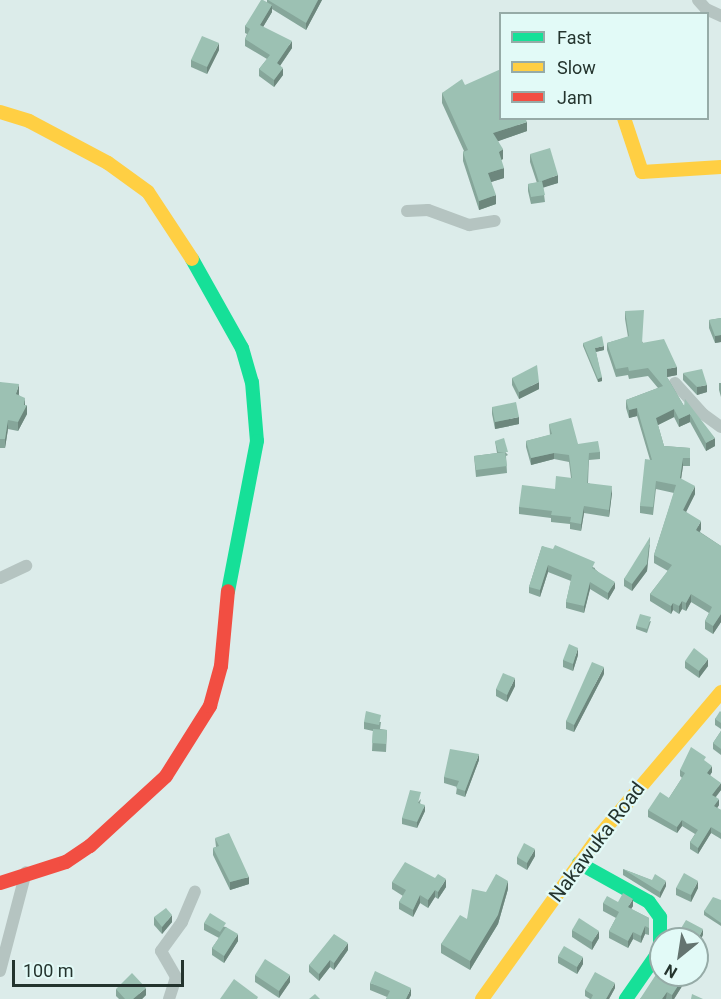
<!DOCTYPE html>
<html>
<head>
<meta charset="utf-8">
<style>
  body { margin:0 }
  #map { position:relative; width:721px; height:999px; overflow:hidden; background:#dcecea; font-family:Roboto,sans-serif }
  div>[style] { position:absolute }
  .street>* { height:12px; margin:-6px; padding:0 6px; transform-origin:6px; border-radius:6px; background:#b5c4c1 }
  .fast>* { height:14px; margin:-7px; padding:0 7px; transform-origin:7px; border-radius:7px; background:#16e098 }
  .slow>* { height:14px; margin:-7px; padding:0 7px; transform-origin:7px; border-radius:7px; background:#ffcf43 }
  .jam>* { height:14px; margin:-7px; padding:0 7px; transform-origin:7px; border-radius:7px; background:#f24e42 }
  .wall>* { inset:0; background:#86a69a }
  .shaded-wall>* { inset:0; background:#6d877d }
  .building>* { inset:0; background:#9cc1b3 }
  span { translate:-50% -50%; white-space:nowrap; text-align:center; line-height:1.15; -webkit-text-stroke:4.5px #e2faf7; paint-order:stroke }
  .street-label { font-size:20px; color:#24342e }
  .legend { position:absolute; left:499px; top:12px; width:210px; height:108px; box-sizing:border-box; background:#e2faf7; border:2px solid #96aba7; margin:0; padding:8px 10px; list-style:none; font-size:18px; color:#24342e }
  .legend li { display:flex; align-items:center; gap:12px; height:30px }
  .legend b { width:30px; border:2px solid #96aba7 }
  .north { position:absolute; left:649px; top:927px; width:60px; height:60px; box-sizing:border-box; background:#e2faf7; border:2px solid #96aba7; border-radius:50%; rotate:210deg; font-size:16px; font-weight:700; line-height:24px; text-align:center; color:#24342e }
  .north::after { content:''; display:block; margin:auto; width:21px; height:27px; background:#647470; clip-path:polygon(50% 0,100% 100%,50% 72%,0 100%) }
  .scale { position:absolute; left:12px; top:960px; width:172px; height:27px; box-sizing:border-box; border:3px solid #24342e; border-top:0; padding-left:8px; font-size:18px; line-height:21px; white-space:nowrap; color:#24342e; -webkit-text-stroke:4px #e2faf7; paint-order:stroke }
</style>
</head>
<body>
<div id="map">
  <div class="street">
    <div style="left:698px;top:0;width:12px;rotate:48deg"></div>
    <div style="left:706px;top:9px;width:17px;rotate:25deg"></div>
    <div style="left:407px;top:211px;width:21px;rotate:-3deg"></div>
    <div style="left:428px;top:210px;width:44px;rotate:20.1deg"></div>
    <div style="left:469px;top:225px;width:26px;rotate:-9deg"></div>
    <div style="left:675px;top:383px;width:42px;rotate:47.9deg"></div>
    <div style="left:703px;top:414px;width:22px;rotate:36deg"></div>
    <div style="left:0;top:578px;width:29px;rotate:-25deg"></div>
    <div style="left:0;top:971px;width:102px;rotate:-75.3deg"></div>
    <div style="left:169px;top:999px;width:23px;rotate:-72deg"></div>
    <div style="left:176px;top:977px;width:30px;rotate:-120deg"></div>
    <div style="left:161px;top:951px;width:36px;rotate:-54deg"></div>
    <div style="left:182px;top:922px;width:33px;rotate:-67deg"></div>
  </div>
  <div class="fast">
    <div style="left:192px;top:259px;width:102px;rotate:60.7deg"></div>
    <div style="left:242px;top:348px;width:35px;rotate:74deg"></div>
    <div style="left:252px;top:382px;width:59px;rotate:85.2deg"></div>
    <div style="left:257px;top:441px;width:153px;rotate:100.9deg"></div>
    <div style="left:579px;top:863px;width:80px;rotate:29.1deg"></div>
    <div style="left:649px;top:902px;width:19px;rotate:54deg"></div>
    <div style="left:660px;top:917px;width:33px;rotate:90deg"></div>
    <div style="left:660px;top:950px;width:60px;rotate:124.8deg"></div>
  </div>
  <div class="slow">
    <div style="left:0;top:112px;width:30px;rotate:17deg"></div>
    <div style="left:29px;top:121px;width:89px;rotate:28deg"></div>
    <div style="left:108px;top:163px;width:49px;rotate:35.9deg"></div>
    <div style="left:148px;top:192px;width:80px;rotate:56.7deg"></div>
    <div style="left:624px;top:118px;width:57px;rotate:71.6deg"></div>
    <div style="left:642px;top:172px;width:79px;rotate:-3.6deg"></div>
    <div style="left:482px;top:999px;width:201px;rotate:-54.3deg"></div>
    <div style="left:599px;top:836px;width:189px;rotate:-49.7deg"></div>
  </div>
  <div class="jam">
    <div style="left:0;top:883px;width:69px;rotate:-17.7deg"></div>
    <div style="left:66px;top:862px;width:29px;rotate:-34deg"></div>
    <div style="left:90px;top:846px;width:103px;rotate:-42.6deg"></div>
    <div style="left:166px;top:776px;width:83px;rotate:-57.8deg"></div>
    <div style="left:210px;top:706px;width:41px;rotate:-74.6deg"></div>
    <div style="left:221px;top:666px;width:75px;rotate:-84.7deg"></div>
  </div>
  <div class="wall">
    <div style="clip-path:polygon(267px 0,322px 0,306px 30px,272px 9px,272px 12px,263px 27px,292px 48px,280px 66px,283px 75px,274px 87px,259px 76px,259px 69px,267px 59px,245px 46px,245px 39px,247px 34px,245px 33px,245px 26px,267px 2px)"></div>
    <div style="clip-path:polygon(219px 50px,207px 74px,191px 67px,191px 60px)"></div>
    <div style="clip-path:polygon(465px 85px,527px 131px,498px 141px,503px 159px,501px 160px,504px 178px,491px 182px,496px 204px,479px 210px,463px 161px,463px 152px,464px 151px,442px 103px,442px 93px)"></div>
    <div style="clip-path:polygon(530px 154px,558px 183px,543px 187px,545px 202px,531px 204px,528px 191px,528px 184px,537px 183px,530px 162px)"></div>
    <div style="clip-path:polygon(625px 311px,643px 343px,677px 375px,667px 377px,684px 406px,715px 446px,706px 451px,690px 422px,679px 427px,674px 417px,658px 425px,664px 446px,690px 448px,690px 466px,683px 466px,681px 479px,695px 494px,686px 512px,701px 529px,700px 532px,721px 546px,721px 622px,713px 634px,705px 629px,705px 621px,709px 613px,691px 602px,686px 611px,682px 609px,679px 614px,673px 610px,671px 614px,650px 601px,650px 594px,668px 571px,654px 563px,654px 555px,674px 493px,656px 489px,653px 515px,640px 513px,640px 506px,650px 460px,637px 416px,629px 418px,626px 408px,626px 400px,658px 388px,648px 376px,629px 379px,628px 375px,616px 377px,607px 350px,607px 343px,628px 337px,625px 319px)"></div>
    <div style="clip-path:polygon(721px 318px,721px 342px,715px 343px,709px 328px,709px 320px)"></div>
    <div style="clip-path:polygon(583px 343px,604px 350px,596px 352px,602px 381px,598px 382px,583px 346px)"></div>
    <div style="clip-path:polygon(683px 373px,707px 392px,697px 395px,683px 380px)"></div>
    <div style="clip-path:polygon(512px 378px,539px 389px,519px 399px,512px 385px)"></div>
    <div style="clip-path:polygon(0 382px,19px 393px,19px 395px,25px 405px,27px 414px,18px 431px,8px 429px,5px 448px,0 448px)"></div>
    <div style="clip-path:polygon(719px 383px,721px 383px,721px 397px,719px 390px)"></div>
    <div style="clip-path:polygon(492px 407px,519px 424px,495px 429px,492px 414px)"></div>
    <div style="clip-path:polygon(549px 424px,578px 444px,600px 452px,600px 459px,589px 460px,588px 483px,612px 493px,609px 517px,584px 513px,581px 531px,570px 529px,570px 524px,551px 522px,551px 518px,519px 514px,519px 507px,555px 489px,571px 478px,569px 462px,554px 459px,531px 465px,526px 447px,526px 441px,550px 435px)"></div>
    <div style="clip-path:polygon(495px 441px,508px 455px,506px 456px,507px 473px,476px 477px,474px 456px,497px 453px)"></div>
    <div style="clip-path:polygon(650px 544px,647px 571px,632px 591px,624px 586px,624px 579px)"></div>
    <div style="clip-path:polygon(542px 546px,595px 568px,595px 569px,615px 588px,608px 600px,590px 589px,584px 613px,566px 608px,566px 602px,571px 581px,548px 572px,540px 597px,529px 593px,529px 587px)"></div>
    <div style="clip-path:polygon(651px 621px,647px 633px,636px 629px,636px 626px)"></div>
    <div style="clip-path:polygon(578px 655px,573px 671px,563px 667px,563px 660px)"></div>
    <div style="clip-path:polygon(685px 661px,708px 666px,699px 678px,685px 668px)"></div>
    <div style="clip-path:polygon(604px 674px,574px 732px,566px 729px,566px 721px)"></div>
    <div style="clip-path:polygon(515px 686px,507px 702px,496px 696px,496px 689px)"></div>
    <div style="clip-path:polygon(721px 712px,721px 729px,715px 725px,715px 719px)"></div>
    <div style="clip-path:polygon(364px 722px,381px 722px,380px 729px,387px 730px,386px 752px,372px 751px,373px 731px,364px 729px)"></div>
    <div style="clip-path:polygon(721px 731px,721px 755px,713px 749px,713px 743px)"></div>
    <div style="clip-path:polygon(479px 760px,465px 797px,456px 794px,457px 787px,444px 783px,444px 777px)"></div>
    <div style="clip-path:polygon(706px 762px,712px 772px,710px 775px,721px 790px,716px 797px,719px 805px,717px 808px,721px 810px,721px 839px,711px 833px,698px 854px,690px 849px,690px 842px,695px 834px,682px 826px,677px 833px,648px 817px,648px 810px,669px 798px,682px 778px,680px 776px,680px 770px)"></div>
    <div style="clip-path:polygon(421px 799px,420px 803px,425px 811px,417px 828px,402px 824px,402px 818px)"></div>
    <div style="clip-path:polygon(215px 838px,249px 884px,230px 890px,213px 855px,213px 848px,216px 847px)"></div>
    <div style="clip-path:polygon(535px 856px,527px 870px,517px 864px,517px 857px)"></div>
    <div style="clip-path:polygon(623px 869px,666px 886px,660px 898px,623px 875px)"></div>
    <div style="clip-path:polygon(392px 882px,446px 887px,438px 899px,435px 897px,428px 908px,420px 903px,413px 917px,399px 909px,399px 902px,403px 896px,392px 889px)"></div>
    <div style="clip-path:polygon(676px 888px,698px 888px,691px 902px,676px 895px)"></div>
    <div style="clip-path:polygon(508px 889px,498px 924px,470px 970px,441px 953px,441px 944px,467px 919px,486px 892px)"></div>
    <div style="clip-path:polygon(721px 900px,721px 926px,704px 915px,704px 911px)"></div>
    <div style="clip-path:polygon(618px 902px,633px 906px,631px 909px,649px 918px,649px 935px,645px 934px,641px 943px,633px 939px,628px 948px,609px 938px,609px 931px,616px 918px,603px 911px,603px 903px)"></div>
    <div style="clip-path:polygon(154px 917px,172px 922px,162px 934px,154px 925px)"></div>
    <div style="clip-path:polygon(204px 923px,226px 927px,238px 941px,224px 963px,212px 955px,212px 948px,219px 938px,204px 930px)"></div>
    <div style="clip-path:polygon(572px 930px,599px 938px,592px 950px,572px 937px)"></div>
    <div style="clip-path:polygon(348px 950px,334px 970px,330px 967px,319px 981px,309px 972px,309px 965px)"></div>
    <div style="clip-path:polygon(558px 956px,583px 964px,577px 974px,558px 963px)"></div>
    <div style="clip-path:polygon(255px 975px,290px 982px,279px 998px,255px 982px)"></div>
    <div style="clip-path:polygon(689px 975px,674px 999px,640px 999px,663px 977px)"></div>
    <div style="clip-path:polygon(370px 983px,411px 995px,409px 999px,386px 999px,387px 997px,370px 990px)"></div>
    <div style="clip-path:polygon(615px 988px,609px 999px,590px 999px,585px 996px,585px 990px)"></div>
    <div style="clip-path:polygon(116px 989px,146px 995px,142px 999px,119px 999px,116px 996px)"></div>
  </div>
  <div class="shaded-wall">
    <div style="clip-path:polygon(318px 0,322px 0,306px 30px,306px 23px)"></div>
    <div style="clip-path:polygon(272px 5px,272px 12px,260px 32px,260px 25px)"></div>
    <div style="clip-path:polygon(292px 41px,292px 48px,277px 70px,277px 63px)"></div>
    <div style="clip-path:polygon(219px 43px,219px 50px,207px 74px,207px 67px)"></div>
    <div style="clip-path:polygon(283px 68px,283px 75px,274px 87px,274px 80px)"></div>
    <div style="clip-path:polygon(527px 122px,527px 131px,493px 143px,493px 133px)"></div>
    <div style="clip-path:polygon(503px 149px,503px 159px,499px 161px,499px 152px)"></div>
    <div style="clip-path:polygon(504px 168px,504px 178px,488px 183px,488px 173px)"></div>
    <div style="clip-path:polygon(558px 175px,558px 183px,539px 189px,539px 182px)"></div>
    <div style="clip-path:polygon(496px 195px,496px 204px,479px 210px,479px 201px)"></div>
    <div style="clip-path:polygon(721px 335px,721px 342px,715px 343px,715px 336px)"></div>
    <div style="clip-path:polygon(604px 346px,604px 350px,595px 352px,595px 348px)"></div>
    <div style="clip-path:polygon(677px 367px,677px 375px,667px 377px,667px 369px)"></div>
    <div style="clip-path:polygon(602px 377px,602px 381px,598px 382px,598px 379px)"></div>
    <div style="clip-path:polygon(539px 382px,539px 389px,519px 399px,519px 392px)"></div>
    <div style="clip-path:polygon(19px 384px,19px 393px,16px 403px,16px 394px)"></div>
    <div style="clip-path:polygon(707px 385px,707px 392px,697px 395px,697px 387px)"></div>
    <div style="clip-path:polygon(25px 398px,25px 407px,27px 405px,27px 414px,18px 431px,18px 422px)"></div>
    <div style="clip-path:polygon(637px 408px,637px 416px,629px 418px,629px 410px)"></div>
    <div style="clip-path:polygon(674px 409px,674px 417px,656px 426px,656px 418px)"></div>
    <div style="clip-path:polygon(690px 414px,690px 422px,679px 427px,679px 419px)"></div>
    <div style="clip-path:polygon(519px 417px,519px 424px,495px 429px,495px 422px)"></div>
    <div style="clip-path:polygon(8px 420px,8px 429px,5px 448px,5px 439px)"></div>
    <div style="clip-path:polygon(715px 438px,715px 446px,706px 451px,706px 443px)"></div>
    <div style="clip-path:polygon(554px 453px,554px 459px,531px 465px,531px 458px)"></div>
    <div style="clip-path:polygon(683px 458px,683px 466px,680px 486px,680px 478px)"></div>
    <div style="clip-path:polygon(612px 486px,612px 493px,609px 517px,609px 510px)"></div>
    <div style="clip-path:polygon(695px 486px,695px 494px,683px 518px,683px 510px)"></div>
    <div style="clip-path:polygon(584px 506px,584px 513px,581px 531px,581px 524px)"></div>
    <div style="clip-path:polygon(701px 521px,701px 529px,696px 538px,696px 530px)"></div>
    <div style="clip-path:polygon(650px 537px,647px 571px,632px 591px,632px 584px)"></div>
    <div style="clip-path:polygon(548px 565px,548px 572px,540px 597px,540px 590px)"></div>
    <div style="clip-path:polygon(590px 582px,590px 589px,584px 613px,584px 606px)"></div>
    <div style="clip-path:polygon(615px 582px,615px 588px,608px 600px,608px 593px)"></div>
    <div style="clip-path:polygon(691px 594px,691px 602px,686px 611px,686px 603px)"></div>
    <div style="clip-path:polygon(682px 601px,682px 609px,679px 614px,679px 606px)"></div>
    <div style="clip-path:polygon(673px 603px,673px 610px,671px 614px,671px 606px)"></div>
    <div style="clip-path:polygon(721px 614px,721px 622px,713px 634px,713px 626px)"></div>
    <div style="clip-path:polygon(578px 648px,578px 655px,573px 671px,573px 664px)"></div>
    <div style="clip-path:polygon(708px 659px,708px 666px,699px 678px,699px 671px)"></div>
    <div style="clip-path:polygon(604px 667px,604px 674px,574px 732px,574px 725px)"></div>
    <div style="clip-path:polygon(515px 678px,515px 686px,507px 702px,507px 695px)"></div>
    <div style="clip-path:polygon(479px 754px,479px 760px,465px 797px,465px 791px)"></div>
    <div style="clip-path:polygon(712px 766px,712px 772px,707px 780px,707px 773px)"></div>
    <div style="clip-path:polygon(721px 783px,721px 790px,712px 801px,712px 795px)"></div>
    <div style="clip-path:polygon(719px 799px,719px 805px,714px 813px,714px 806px)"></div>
    <div style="clip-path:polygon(425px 805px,425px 811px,417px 828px,417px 822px)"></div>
    <div style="clip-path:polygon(682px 820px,682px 826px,677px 833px,677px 827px)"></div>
    <div style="clip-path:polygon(711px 827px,711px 833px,698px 854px,698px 848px)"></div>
    <div style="clip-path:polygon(535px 849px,535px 856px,527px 870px,527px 863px)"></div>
    <div style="clip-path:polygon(249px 877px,249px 884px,230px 890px,230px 882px)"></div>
    <div style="clip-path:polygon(446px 879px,446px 887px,438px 899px,438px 892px)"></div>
    <div style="clip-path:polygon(508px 881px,508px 889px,498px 924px,470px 970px,470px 961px)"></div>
    <div style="clip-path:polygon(666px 881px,666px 886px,660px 898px,660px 892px)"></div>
    <div style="clip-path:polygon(698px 881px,698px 888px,691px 902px,691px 895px)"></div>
    <div style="clip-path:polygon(435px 890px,435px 897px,428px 908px,428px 900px)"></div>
    <div style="clip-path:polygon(420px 895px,420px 903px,413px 917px,413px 910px)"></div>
    <div style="clip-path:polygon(633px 899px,633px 906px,628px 914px,628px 907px)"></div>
    <div style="clip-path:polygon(172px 915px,172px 922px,162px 934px,162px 927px)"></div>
    <div style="clip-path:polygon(645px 926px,645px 934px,641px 943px,641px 936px)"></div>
    <div style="clip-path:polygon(703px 929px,703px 935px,697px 947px,697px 941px)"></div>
    <div style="clip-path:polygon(599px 931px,599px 938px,592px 950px,592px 942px)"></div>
    <div style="clip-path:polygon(633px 932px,633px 939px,628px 948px,628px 941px)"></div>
    <div style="clip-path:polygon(238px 934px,238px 941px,224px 963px,224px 956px)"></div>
    <div style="clip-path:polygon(348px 943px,348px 950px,334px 970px,334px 963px)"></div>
    <div style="clip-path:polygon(702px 948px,702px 954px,697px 962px,697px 955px)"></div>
    <div style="clip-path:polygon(583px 957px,583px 964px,577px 974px,577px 967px)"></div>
    <div style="clip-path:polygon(330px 960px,330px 967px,319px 981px,319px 974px)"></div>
    <div style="clip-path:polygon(290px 975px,290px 982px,279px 998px,279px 991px)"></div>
    <div style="clip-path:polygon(685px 975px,689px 975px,674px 999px,672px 999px,672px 995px)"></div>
    <div style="clip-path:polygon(615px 983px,615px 988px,609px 999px,606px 999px)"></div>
    <div style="clip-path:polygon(146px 988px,146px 995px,142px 999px,133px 999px)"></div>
    <div style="clip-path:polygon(411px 988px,411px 995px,409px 999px,406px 999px)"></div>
    <div style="clip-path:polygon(667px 992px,666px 999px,662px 999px)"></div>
  </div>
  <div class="building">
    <div style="clip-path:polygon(261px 0,263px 0,272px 5px,260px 25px,292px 41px,277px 63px,283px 68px,274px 80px,259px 69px,270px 55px,245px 39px,250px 29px,245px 26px)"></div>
    <div style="clip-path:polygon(268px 0,318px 0,306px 23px)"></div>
    <div style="clip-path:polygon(202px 36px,219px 43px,207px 67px,191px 60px)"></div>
    <div style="clip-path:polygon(501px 69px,501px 118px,525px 118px,527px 122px,493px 133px,503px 149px,499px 152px,504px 168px,488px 173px,496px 195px,479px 201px,463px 152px,468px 150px,442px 93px,462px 79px,465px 85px)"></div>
    <div style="clip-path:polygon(550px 148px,558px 175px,539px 182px,530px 154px)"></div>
    <div style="clip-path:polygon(542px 181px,545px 195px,531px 197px,528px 184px)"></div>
    <div style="clip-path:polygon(644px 310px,642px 343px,664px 339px,677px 367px,667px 369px,667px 377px,684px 406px,685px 399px,715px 438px,706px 443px,690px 414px,679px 419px,674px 409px,656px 418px,664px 446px,690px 448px,690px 458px,683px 458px,680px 478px,695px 486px,683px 510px,701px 521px,696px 530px,721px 546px,721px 614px,713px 626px,705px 621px,712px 607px,691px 594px,686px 603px,682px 601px,679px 606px,673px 603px,671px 606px,650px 594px,672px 565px,654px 555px,676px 485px,656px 481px,653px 507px,640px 506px,645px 459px,652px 460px,637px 408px,629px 410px,626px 400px,663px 386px,648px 368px,629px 371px,628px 367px,616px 369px,607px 343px,629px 336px,625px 311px)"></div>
    <div style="clip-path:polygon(721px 318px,721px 335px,715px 336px,709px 320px)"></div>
    <div style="clip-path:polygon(602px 336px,604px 346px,595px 348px,602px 377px,598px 379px,583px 343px)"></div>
    <div style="clip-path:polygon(537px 365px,539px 382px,519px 392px,512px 378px)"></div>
    <div style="clip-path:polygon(702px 369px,707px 385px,697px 387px,683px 373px)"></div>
    <div style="clip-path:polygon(0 382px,19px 384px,16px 394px,25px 398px,24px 405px,27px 405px,18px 422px,8px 420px,5px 439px,0 439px)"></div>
    <div style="clip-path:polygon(516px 402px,519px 417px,495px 422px,492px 407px)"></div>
    <div style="clip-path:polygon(571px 418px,578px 444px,598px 441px,600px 452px,589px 453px,587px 483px,612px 486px,609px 510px,584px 506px,581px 524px,570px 522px,571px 517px,551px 515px,552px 511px,519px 507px,522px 485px,555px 489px,556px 476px,572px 478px,569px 455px,554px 453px,531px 458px,526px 441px,552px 434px,549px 424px)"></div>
    <div style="clip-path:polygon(504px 438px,508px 452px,498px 452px,495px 441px)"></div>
    <div style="clip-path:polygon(505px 452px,507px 466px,476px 470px,474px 456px)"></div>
    <div style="clip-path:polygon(650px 537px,647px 564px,632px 584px,624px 579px)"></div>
    <div style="clip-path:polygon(555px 545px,595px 562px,592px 568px,615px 582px,608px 593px,590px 582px,584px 606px,566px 602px,572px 575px,548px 565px,540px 590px,529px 587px,542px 546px,553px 549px)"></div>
    <div style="clip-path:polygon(640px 614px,651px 617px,647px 629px,636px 626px)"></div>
    <div style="clip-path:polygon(569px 644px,578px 648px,573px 664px,563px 660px)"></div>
    <div style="clip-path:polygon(694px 648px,708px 659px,699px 671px,685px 661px)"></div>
    <div style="clip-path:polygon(592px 662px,604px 667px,574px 725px,566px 721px)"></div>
    <div style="clip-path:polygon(503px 673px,515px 678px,507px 695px,496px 689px)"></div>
    <div style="clip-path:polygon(366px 711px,381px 715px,379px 725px,364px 722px)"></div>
    <div style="clip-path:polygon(720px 711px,721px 712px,721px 723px,715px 719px)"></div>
    <div style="clip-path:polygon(373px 729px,387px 730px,386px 744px,372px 743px)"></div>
    <div style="clip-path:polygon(721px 731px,721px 749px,713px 743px)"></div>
    <div style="clip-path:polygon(691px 747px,706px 757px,704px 760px,712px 766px,707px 773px,721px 783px,712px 795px,719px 799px,714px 806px,721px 810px,721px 833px,711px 827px,698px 848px,690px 842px,698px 830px,682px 820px,677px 827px,648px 810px,660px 792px,669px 798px,685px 773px,680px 770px)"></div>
    <div style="clip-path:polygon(450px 749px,479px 754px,465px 791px,456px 788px,459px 781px,444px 777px)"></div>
    <div style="clip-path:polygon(410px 790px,421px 792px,418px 803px,425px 805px,417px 822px,402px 818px)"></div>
    <div style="clip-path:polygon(229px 833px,249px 877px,230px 882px,213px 848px,219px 846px,215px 838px)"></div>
    <div style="clip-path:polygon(524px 843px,535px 849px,527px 863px,517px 857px)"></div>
    <div style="clip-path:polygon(405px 862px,435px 878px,438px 874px,446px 879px,438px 892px,435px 890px,428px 900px,420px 895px,413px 910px,399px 902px,406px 890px,392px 882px)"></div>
    <div style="clip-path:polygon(623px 869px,652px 880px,655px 874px,666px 881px,660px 892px)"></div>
    <div style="clip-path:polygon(684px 873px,698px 881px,691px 895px,676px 888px)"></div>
    <div style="clip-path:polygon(496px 874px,508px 881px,498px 915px,470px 961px,441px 944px,460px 915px,467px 919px,472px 889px,486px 892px)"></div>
    <div style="clip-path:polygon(623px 893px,633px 899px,628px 907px,649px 918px,649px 928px,645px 926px,641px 936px,633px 932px,628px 941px,609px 931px,619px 912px,603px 903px,607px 896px,618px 902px)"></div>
    <div style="clip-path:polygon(713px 897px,721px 900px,721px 923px,704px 911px)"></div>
    <div style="clip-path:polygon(166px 908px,172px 915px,162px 927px,154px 917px)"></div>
    <div style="clip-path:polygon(210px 913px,226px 923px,220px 932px,204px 923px)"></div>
    <div style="clip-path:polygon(579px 918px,599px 931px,592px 942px,572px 930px)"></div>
    <div style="clip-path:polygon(686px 920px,703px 929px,697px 941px,697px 939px,682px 939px,683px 938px,677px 935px)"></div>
    <div style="clip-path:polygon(226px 927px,238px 934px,224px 956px,212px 948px)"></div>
    <div style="clip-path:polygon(334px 934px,348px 943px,334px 963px,330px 960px,319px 974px,309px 965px)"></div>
    <div style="clip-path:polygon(564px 946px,583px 957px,577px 967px,558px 956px)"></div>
    <div style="clip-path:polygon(697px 946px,702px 948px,697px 955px)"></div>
    <div style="clip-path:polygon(265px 959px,290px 975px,279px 991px,255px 975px)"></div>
    <div style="clip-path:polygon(375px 971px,411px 988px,406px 999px,386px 999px,390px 991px,370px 983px)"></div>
    <div style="clip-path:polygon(595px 972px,615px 983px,606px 999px,591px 999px,593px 995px,585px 990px)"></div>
    <div style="clip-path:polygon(132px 973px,146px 988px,133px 999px,125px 999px,116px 989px)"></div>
    <div style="clip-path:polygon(657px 973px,663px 977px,664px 975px,685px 975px,672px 995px,667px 992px,662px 999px,640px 999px)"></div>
    <div style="clip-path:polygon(234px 979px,258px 997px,257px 999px,220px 999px)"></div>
    <div style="clip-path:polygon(315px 994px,320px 999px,309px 999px)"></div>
    <div style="clip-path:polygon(692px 994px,703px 999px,691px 999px)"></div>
  </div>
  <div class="street-label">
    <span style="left:597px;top:842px;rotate:-53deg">Nakawuka Road</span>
  </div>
  <ul class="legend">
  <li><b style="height:8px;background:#16e098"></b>Fast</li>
  <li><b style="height:8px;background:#ffcf43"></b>Slow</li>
  <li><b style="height:8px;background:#f24e42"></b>Jam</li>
  </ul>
  <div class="north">N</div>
  <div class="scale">100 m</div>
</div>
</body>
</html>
